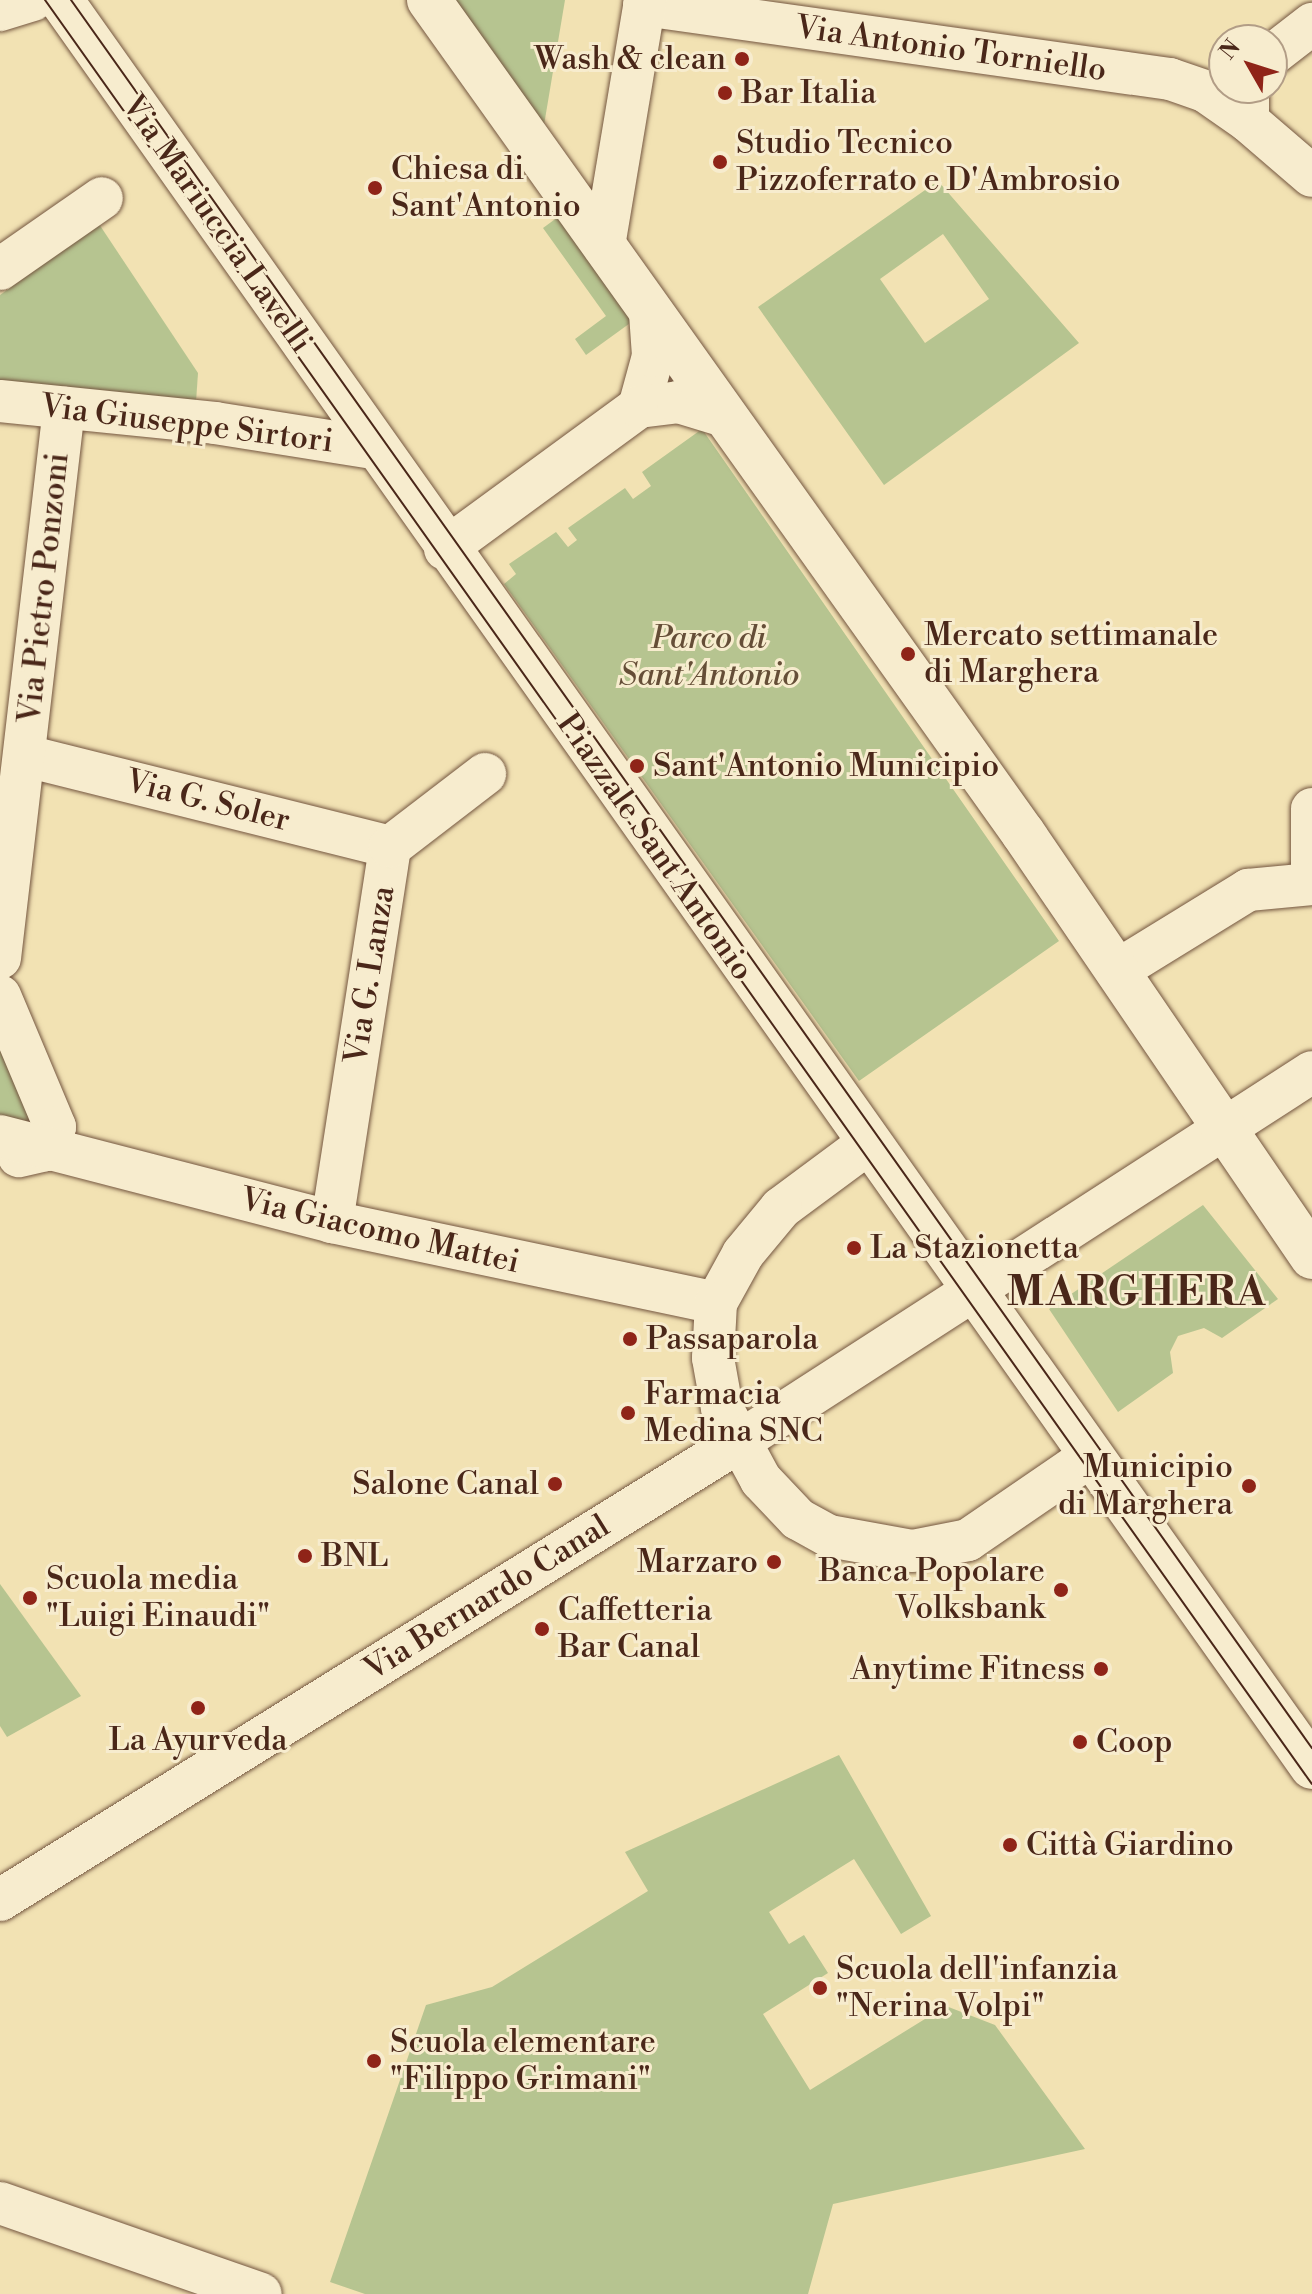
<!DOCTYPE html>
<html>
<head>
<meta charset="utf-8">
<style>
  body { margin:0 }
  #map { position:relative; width:1312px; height:2294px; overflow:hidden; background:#f2e2b3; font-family:"Libre Bodoni",serif }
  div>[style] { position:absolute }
  .green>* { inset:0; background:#b6c490 }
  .roads { filter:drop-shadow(0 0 2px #745640) drop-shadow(0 0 2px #745640) }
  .street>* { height:42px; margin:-21px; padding:0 21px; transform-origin:21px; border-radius:21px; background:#f7ecce }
  .secondary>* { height:44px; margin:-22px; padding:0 22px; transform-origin:22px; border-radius:22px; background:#f7ecce }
  .tram>* { height:2px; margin:-1px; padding:0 1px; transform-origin:1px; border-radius:1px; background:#4a2719 }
  .dots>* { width:22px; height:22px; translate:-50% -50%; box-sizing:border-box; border:4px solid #f7ecce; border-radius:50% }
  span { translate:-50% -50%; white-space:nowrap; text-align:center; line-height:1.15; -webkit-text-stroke:6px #f7ecce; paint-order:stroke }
  .street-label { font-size:32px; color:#4a2719 }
  .poi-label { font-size:32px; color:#4a2719 }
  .right { translate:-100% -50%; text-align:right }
  .left { translate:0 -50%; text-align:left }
  .park-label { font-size:32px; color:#654e37; font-style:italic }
  .district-label { font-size:40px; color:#4a2719; font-weight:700; letter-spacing:2px }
  .north { position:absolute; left:1208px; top:24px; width:80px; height:80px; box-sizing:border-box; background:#f7ecce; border:2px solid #b29d86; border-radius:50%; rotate:309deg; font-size:22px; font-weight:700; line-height:32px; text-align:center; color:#4a2719 }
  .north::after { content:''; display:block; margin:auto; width:28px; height:36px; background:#8f2418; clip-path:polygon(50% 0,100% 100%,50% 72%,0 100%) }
</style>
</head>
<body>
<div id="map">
  <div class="green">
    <div style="clip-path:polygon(449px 0,565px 0,543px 131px)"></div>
    <div style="clip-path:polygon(evenodd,938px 181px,1079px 343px,884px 485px,758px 307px,938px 181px,943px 234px,989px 299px,925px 343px,880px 279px,943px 234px)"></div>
    <div style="clip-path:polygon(558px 217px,633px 321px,586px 355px,575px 339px,606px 316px,543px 228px)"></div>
    <div style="clip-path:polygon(99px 224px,198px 373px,196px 402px,0 384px,0 295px)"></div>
    <div style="clip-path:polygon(702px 429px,1059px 941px,859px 1081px,504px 584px,516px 574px,509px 564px,556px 532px,568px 547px,577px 540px,568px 528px,625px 488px,633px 499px,651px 486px,642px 472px)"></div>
    <div style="clip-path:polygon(0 1031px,37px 1128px,0 1118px)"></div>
    <div style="clip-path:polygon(1203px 1205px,1278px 1299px,1222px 1338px,1204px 1328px,1178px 1336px,1170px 1352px,1173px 1373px,1118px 1412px,1049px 1309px)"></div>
    <div style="clip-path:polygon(0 1584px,81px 1696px,7px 1737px,0 1726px)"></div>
    <div style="clip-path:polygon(839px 1755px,931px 1916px,901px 1934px,854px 1859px,769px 1912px,789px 1944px,804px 1935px,828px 1973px,763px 2014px,810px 2090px,946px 2006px,995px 2025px,1085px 2149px,833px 2204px,808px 2294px,365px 2294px,330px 2282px,426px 2005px,492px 1987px,648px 1891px,625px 1852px)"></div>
  </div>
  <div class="roads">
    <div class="street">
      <div style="left:644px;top:5px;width:531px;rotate:8.01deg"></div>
      <div style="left:1170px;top:79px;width:37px;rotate:19deg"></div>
      <div style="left:1205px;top:91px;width:52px;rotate:34.9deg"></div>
      <div style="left:0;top:10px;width:34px;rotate:-17deg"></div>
      <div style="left:1272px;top:55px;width:51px;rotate:-37.8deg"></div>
      <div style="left:1248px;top:93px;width:28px;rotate:90deg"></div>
      <div style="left:1248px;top:121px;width:84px;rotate:40.7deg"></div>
      <div style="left:604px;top:246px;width:249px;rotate:-80.5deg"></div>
      <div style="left:0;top:269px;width:124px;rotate:-34.8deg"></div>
      <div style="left:0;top:401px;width:216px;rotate:5.8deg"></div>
      <div style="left:215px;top:423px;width:160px;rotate:9deg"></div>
      <div style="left:639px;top:407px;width:53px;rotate:-74.6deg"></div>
      <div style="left:653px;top:356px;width:39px;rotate:-94deg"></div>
      <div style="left:445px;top:549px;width:240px;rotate:-36.2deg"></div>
      <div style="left:639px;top:407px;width:39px;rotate:-7deg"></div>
      <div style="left:678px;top:402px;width:42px;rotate:16.7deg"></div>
      <div style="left:26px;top:756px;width:375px;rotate:14deg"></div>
      <div style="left:1312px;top:809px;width:62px;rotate:90deg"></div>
      <div style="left:0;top:958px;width:554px;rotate:-83.36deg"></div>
      <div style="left:1118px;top:970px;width:153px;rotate:-31.6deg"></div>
      <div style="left:1248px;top:890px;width:64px;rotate:-5.4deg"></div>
      <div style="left:0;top:996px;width:142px;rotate:67.2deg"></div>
      <div style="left:55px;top:1127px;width:25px;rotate:111deg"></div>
      <div style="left:46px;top:1150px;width:28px;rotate:167deg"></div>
      <div style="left:0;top:1136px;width:343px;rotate:14.5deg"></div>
      <div style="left:332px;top:1222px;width:392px;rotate:11.9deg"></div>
      <div style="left:866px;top:1145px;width:106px;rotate:143.5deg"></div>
      <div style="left:781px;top:1208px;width:60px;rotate:129.6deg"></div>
      <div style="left:743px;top:1254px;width:56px;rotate:118.9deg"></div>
      <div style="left:716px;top:1303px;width:55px;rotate:93.1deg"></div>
      <div style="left:713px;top:1358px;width:51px;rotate:79.8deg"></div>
      <div style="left:722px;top:1408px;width:82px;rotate:61.6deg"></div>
      <div style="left:761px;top:1480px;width:54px;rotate:46.5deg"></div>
      <div style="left:798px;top:1519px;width:35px;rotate:29deg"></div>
      <div style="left:829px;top:1536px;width:84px;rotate:10.2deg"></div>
      <div style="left:912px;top:1551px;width:57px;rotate:-11.1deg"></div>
      <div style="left:968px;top:1540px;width:150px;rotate:-34.4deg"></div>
      <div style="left:332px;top:1222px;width:379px;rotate:-81.2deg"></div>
      <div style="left:390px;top:847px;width:120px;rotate:-37.5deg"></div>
      <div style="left:0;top:1900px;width:867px;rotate:-31.8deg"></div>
      <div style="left:737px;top:1443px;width:684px;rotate:-32.83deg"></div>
      <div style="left:0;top:2203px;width:276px;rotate:19.2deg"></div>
    </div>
    <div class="secondary">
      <div style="left:61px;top:0;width:2165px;rotate:54.7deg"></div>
      <div style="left:429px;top:0;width:1023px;rotate:54.51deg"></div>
      <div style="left:1023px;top:833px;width:513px;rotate:55.72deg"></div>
    </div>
  </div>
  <div class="tram">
    <div style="left:45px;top:0;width:2188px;rotate:54.62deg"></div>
    <div style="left:71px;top:0;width:2144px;rotate:54.63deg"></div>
  </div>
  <div class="dots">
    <div style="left:742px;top:59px;background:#8f2418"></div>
    <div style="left:725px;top:93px;background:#8f2418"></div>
    <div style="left:720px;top:162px;background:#8f2418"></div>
    <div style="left:375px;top:188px;background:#8f2418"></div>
    <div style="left:908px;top:654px;background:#8f2418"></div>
    <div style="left:637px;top:766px;background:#8f2418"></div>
    <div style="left:854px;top:1248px;background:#8f2418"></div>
    <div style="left:630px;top:1339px;background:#8f2418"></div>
    <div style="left:628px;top:1413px;background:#8f2418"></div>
    <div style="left:555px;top:1484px;background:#8f2418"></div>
    <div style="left:1249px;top:1486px;background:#8f2418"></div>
    <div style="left:305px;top:1556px;background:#8f2418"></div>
    <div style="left:774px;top:1562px;background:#8f2418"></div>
    <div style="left:1061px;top:1590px;background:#8f2418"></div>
    <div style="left:30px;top:1598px;background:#8f2418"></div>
    <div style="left:542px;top:1629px;background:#8f2418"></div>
    <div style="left:1101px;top:1669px;background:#8f2418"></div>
    <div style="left:198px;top:1708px;background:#8f2418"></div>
    <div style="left:1080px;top:1742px;background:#8f2418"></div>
    <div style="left:1010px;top:1845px;background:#8f2418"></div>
    <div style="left:820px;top:1988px;background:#8f2418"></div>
    <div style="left:374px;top:2061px;background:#8f2418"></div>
  </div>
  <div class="street-label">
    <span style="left:951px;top:49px;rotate:8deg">Via Antonio Torniello</span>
    <span style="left:217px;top:224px;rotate:55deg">Via Mariuccia Lavelli</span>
    <span style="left:187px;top:424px;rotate:7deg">Via Giuseppe Sirtori</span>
    <span style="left:44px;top:588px;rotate:-84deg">Via Pietro Ponzoni</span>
    <span style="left:208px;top:801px;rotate:14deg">Via G. Soler</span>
    <span style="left:655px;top:847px;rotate:55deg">Piazzale Sant'Antonio</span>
    <span style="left:370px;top:975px;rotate:-81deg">Via G. Lanza</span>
    <span style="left:380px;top:1231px;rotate:13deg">Via Giacomo Mattei</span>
    <span style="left:487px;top:1598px;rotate:-32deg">Via Bernardo Canal</span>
  </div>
  <div class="poi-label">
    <span class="right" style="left:726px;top:59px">Wash &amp; clean</span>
    <span class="left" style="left:741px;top:93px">Bar Italia</span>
    <span class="left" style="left:736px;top:162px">Studio Tecnico<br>Pizzoferrato e D'Ambrosio</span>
    <span class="left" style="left:391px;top:188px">Chiesa di<br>Sant'Antonio</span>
    <span class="left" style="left:924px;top:654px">Mercato settimanale<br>di Marghera</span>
    <span class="left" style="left:653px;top:766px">Sant'Antonio Municipio</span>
    <span class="left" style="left:870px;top:1248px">La Stazionetta</span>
    <span class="left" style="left:646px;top:1339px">Passaparola</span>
    <span class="left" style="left:644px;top:1413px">Farmacia<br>Medina SNC</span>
    <span class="right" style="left:1233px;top:1486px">Municipio<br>di Marghera</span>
    <span class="right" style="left:539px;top:1484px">Salone Canal</span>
    <span class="left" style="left:321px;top:1556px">BNL</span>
    <span class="right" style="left:758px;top:1562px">Marzaro</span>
    <span class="right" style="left:1045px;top:1590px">Banca Popolare<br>Volksbank</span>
    <span class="left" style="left:46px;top:1598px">Scuola media<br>"Luigi Einaudi"</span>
    <span class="left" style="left:558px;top:1629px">Caffetteria<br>Bar Canal</span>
    <span class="right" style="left:1085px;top:1669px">Anytime Fitness</span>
    <span style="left:198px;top:1740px">La Ayurveda</span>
    <span class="left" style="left:1096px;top:1742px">Coop</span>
    <span class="left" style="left:1026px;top:1845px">Città Giardino</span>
    <span class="left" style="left:836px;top:1988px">Scuola dell'infanzia<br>"Nerina Volpi"</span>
    <span class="left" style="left:390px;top:2061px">Scuola elementare<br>"Filippo Grimani"</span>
  </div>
  <div class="park-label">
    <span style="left:709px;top:657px">Parco di<br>Sant'Antonio</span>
  </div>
  <div class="district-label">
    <span style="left:1137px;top:1293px">MARGHERA</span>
  </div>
  <div class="north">N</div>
</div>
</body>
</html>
